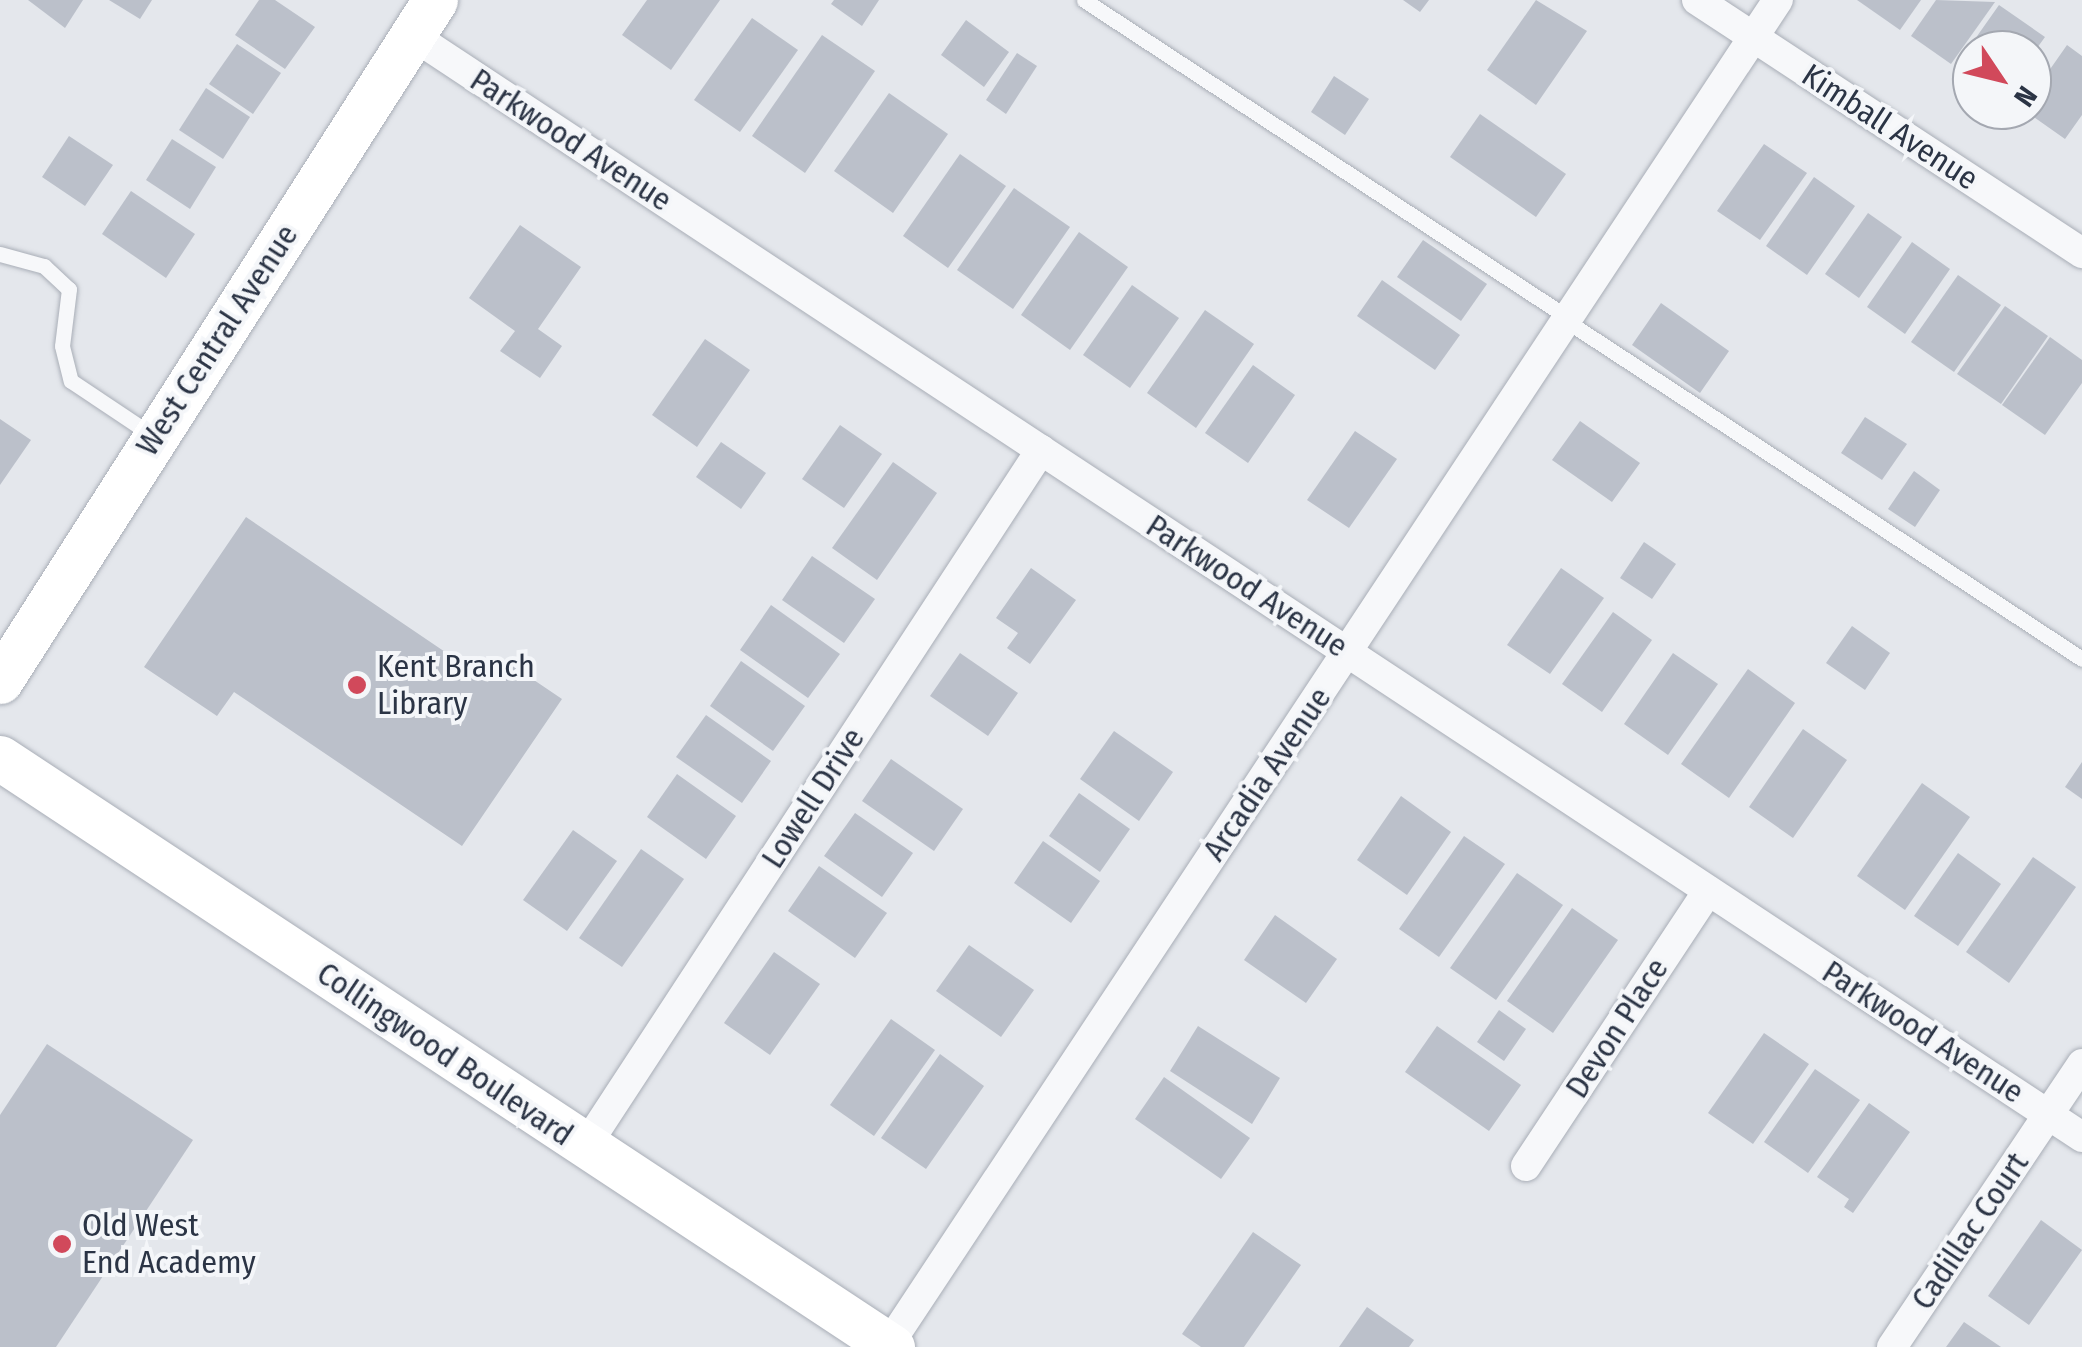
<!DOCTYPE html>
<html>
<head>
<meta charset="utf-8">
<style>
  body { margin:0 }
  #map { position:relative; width:2082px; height:1347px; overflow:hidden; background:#e4e7ec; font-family:"Fira Sans Condensed",sans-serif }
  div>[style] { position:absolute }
  .building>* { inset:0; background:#bbc0ca }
  .roads { filter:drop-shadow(0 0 2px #a9aeb7) drop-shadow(0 0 2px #a9aeb7) }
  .service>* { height:15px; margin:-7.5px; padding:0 7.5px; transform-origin:7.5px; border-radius:7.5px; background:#f7f8fa }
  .minor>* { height:30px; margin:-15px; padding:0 15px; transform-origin:15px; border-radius:15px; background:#f7f8fa }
  .secondary>* { height:45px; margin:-22.5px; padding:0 22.5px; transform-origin:22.5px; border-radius:22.5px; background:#fff }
  .dots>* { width:28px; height:28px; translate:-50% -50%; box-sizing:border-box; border:5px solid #f4f6f9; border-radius:50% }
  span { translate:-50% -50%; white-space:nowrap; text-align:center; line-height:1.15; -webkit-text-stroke:8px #f4f6f9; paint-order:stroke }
  .street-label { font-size:32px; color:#2b3445 }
  .poi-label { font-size:32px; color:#2b3445 }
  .left { translate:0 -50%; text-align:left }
  .north { position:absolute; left:1952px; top:30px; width:100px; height:100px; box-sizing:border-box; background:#f4f6f9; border:2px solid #a4a8b1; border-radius:50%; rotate:125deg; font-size:28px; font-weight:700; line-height:40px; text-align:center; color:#2b3445 }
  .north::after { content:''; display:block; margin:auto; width:35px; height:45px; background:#d1495b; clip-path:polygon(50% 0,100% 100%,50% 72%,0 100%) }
</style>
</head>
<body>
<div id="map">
  <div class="building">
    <div style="clip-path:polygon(28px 0,83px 0,65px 28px)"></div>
    <div style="clip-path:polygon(109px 0,152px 0,140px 19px)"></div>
    <div style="clip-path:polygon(259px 0,275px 0,315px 27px,285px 69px,235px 35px)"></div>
    <div style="clip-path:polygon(647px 0,720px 0,671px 70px,622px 35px)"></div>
    <div style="clip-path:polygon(834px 0,879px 0,862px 26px,831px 4px)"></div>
    <div style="clip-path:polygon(1403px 0,1429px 0,1420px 12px)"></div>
    <div style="clip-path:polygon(1536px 0,1587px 31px,1536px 105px,1487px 70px)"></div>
    <div style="clip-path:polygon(1857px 0,1921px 0,1900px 30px)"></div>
    <div style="clip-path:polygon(1936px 0,1995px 2px,1951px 64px,1911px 36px)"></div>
    <div style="clip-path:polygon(1999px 5px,2045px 37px,2032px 55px,2032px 50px,1972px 50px,1972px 77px,1956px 66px)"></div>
    <div style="clip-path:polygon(752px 18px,798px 50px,740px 132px,694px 100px)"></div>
    <div style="clip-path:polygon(966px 20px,1009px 52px,984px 87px,941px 55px)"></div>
    <div style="clip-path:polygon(822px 35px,875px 71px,805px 173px,752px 136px)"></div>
    <div style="clip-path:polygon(237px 44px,281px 73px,253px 114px,209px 84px)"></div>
    <div style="clip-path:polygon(2067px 45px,2082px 56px,2082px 115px,2065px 139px,2024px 110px,2032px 110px,2032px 95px)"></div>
    <div style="clip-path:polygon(1017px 53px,1037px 66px,1006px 114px,986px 100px)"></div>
    <div style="clip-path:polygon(1334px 76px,1369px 99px,1345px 135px,1311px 112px)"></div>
    <div style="clip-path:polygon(206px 88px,250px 117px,223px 159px,179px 130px)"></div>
    <div style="clip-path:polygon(889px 93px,948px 134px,893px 213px,834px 171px)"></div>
    <div style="clip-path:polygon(1480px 114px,1566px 174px,1536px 217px,1450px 157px)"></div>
    <div style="clip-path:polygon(69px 136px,113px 165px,85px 206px,42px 177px)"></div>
    <div style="clip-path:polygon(172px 139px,216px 167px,190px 209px,146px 180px)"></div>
    <div style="clip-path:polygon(1764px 144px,1807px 173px,1760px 240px,1717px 211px)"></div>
    <div style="clip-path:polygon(960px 154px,1006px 186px,948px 268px,903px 236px)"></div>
    <div style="clip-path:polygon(1814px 177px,1855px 206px,1807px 275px,1766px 246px)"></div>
    <div style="clip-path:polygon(1014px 188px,1070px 227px,1013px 309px,957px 270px)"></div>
    <div style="clip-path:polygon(131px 191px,195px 234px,166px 278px,102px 234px)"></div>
    <div style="clip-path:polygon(1868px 213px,1902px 237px,1859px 298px,1825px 274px)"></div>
    <div style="clip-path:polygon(520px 225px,581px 267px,538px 329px,562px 346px,540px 378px,500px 351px,515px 331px,469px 298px)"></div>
    <div style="clip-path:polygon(1079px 232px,1128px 267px,1070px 350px,1021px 315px)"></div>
    <div style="clip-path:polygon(1423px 240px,1487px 284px,1461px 321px,1397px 277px)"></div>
    <div style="clip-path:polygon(1912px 242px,1950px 269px,1905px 334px,1867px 307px)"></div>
    <div style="clip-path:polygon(1958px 275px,2001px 305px,1954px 372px,1911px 342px)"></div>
    <div style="clip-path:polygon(1382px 280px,1460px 335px,1435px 370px,1357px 316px)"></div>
    <div style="clip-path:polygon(1132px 285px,1179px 318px,1130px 388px,1083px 355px)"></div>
    <div style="clip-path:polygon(1661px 303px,1729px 351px,1700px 393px,1632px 345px)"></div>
    <div style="clip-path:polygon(2005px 306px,2048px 336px,2001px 404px,1957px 374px)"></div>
    <div style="clip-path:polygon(1205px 310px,1254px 344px,1196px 428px,1147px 393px)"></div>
    <div style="clip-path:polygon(2050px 337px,2082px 360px,2082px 383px,2045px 435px,2002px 405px)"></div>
    <div style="clip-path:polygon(705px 339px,750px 370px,697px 447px,652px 415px)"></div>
    <div style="clip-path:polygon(1253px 365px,1295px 395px,1248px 463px,1205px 433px)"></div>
    <div style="clip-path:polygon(1865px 417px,1907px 444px,1882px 480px,1841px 453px)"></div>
    <div style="clip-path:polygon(0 419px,31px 440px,0 485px)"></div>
    <div style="clip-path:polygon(1580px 421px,1640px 463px,1612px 502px,1552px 460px)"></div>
    <div style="clip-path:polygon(840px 425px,882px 454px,844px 508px,802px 479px)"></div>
    <div style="clip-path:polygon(1355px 431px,1397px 459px,1349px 528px,1307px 500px)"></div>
    <div style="clip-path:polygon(721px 442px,766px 473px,741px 509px,696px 477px)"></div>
    <div style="clip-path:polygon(893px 462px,937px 493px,877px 580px,832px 548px)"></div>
    <div style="clip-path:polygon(1914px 471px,1940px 490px,1915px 527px,1888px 509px)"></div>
    <div style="clip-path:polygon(246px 517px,485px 679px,500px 657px,562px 699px,462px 846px,234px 692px,217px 716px,144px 667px)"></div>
    <div style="clip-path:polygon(1644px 542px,1676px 564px,1652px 599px,1620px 578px)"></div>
    <div style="clip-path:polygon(812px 556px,875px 599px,844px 643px,782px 600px)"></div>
    <div style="clip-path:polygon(1031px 568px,1076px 600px,1030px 664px,1007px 648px,1018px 633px,996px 618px)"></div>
    <div style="clip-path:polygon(1561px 568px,1604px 598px,1550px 674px,1507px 645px)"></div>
    <div style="clip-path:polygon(771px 605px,840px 654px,808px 698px,740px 650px)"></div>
    <div style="clip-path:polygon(1613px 612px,1652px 640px,1602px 712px,1562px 684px)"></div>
    <div style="clip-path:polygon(1852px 626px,1890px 653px,1865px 690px,1826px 663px)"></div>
    <div style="clip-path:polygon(960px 653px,1018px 693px,988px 736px,930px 696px)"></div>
    <div style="clip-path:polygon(1673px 653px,1718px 684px,1668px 755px,1624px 724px)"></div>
    <div style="clip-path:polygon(741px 661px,805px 706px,773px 751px,710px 706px)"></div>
    <div style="clip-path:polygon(1748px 669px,1795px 703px,1729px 798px,1681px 764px)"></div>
    <div style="clip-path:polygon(706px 715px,771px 761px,742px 803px,676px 757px)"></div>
    <div style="clip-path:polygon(1803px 729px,1847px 760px,1793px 838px,1749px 807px)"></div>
    <div style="clip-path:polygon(1114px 731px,1173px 772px,1139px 821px,1080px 779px)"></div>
    <div style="clip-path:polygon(891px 759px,963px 809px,934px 851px,862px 801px)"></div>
    <div style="clip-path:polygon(2082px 762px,2082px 799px,2065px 787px)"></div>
    <div style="clip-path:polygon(677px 774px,736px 816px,706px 859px,647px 817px)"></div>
    <div style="clip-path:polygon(1922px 783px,1970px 817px,1905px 910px,1857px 876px)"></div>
    <div style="clip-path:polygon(1079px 793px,1130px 829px,1100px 872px,1049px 836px)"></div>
    <div style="clip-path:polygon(1401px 796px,1451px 832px,1407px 895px,1357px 860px)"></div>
    <div style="clip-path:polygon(855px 813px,913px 853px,882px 897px,824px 856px)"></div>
    <div style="clip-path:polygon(573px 830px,617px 861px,567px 931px,523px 900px)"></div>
    <div style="clip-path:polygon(1464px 836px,1505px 864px,1439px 957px,1399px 929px)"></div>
    <div style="clip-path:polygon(1043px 841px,1100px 881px,1071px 923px,1014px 883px)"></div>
    <div style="clip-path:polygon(641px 849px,684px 879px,622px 967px,579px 938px)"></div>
    <div style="clip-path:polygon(1958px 853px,2001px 884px,1958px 946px,1914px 916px)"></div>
    <div style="clip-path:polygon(2033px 857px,2076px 887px,2009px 983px,1966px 952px)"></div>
    <div style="clip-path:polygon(819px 866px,887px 913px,855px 958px,788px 911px)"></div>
    <div style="clip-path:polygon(1517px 873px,1563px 905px,1496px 1000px,1450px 968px)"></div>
    <div style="clip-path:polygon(1572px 908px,1618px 940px,1553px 1033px,1507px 1001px)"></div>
    <div style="clip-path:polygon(1275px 915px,1337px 959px,1306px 1003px,1244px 960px)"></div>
    <div style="clip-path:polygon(969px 945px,1034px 990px,1001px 1037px,936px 991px)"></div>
    <div style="clip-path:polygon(774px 952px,820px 984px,770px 1055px,724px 1023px)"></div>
    <div style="clip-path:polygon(1499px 1010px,1526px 1029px,1504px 1061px,1477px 1042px)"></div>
    <div style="clip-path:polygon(891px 1019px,935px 1050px,874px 1136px,830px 1105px)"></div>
    <div style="clip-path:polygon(1198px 1026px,1280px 1078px,1252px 1124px,1170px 1071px)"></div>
    <div style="clip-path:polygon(1437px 1026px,1521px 1085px,1489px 1131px,1405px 1072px)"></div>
    <div style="clip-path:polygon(1764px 1033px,1809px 1064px,1753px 1144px,1708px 1113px)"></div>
    <div style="clip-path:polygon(47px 1044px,193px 1140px,56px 1347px,0 1347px,0 1115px)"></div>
    <div style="clip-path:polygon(940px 1054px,984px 1086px,926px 1169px,881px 1138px)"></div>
    <div style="clip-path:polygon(1815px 1069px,1860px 1100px,1808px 1173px,1764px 1142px)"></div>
    <div style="clip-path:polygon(1164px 1077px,1250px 1138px,1221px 1179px,1135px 1119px)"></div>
    <div style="clip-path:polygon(1869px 1103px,1910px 1132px,1853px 1213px,1844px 1207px,1849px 1199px,1817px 1177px)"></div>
    <div style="clip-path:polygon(2041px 1220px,2082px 1250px,2029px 1325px,1988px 1296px)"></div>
    <div style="clip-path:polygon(1253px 1232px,1301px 1265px,1244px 1347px,1201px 1347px,1182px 1334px)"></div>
    <div style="clip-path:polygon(1367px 1307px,1414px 1340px,1409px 1347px,1339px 1347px)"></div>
    <div style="clip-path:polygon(1964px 1322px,2001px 1347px,1946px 1347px)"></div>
  </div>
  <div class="roads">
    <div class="service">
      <div style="left:1084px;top:0;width:578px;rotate:33.28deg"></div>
      <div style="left:0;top:254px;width:46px;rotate:15.3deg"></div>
      <div style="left:44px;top:266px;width:34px;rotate:43deg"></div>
      <div style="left:69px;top:289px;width:57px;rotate:97deg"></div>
      <div style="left:62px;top:346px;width:36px;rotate:76deg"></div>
      <div style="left:71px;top:381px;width:97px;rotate:33.7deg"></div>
      <div style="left:1565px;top:320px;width:618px;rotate:33.25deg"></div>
    </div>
    <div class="minor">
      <div style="left:1697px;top:0;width:461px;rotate:33.3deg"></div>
      <div style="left:412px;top:35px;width:2001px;rotate:33.42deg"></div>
      <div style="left:585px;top:1147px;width:833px;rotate:-56.81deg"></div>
      <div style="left:1526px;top:1166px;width:330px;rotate:-56.5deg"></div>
      <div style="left:887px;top:1347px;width:1615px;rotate:-56.52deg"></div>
      <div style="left:1892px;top:1347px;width:341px;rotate:-56.1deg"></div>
    </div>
    <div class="secondary">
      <div style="left:0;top:681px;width:808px;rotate:-57.43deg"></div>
      <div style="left:0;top:758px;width:1069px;rotate:33.44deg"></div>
    </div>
  </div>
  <div class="dots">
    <div style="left:357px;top:685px;background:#d1495b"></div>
    <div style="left:62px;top:1244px;background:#d1495b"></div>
  </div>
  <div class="street-label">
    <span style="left:1890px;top:127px;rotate:33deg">Kimball Avenue</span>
    <span style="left:571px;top:140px;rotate:33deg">Parkwood Avenue</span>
    <span style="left:217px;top:340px;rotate:-57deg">West Central Avenue</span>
    <span style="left:1247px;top:586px;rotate:33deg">Parkwood Avenue</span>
    <span style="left:1267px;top:774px;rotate:-56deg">Arcadia Avenue</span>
    <span style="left:813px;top:798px;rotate:-57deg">Lowell Drive</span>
    <span style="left:1617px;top:1028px;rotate:-57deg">Devon Place</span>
    <span style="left:1923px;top:1032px;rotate:33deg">Parkwood Avenue</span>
    <span style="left:445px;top:1054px;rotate:34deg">Collingwood Boulevard</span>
    <span style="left:1970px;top:1231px;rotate:-56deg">Cadillac Court</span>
  </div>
  <div class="poi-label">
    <span class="left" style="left:377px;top:685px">Kent Branch<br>Library</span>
    <span class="left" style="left:82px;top:1244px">Old West<br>End Academy</span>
  </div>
  <div class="north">N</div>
</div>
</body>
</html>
